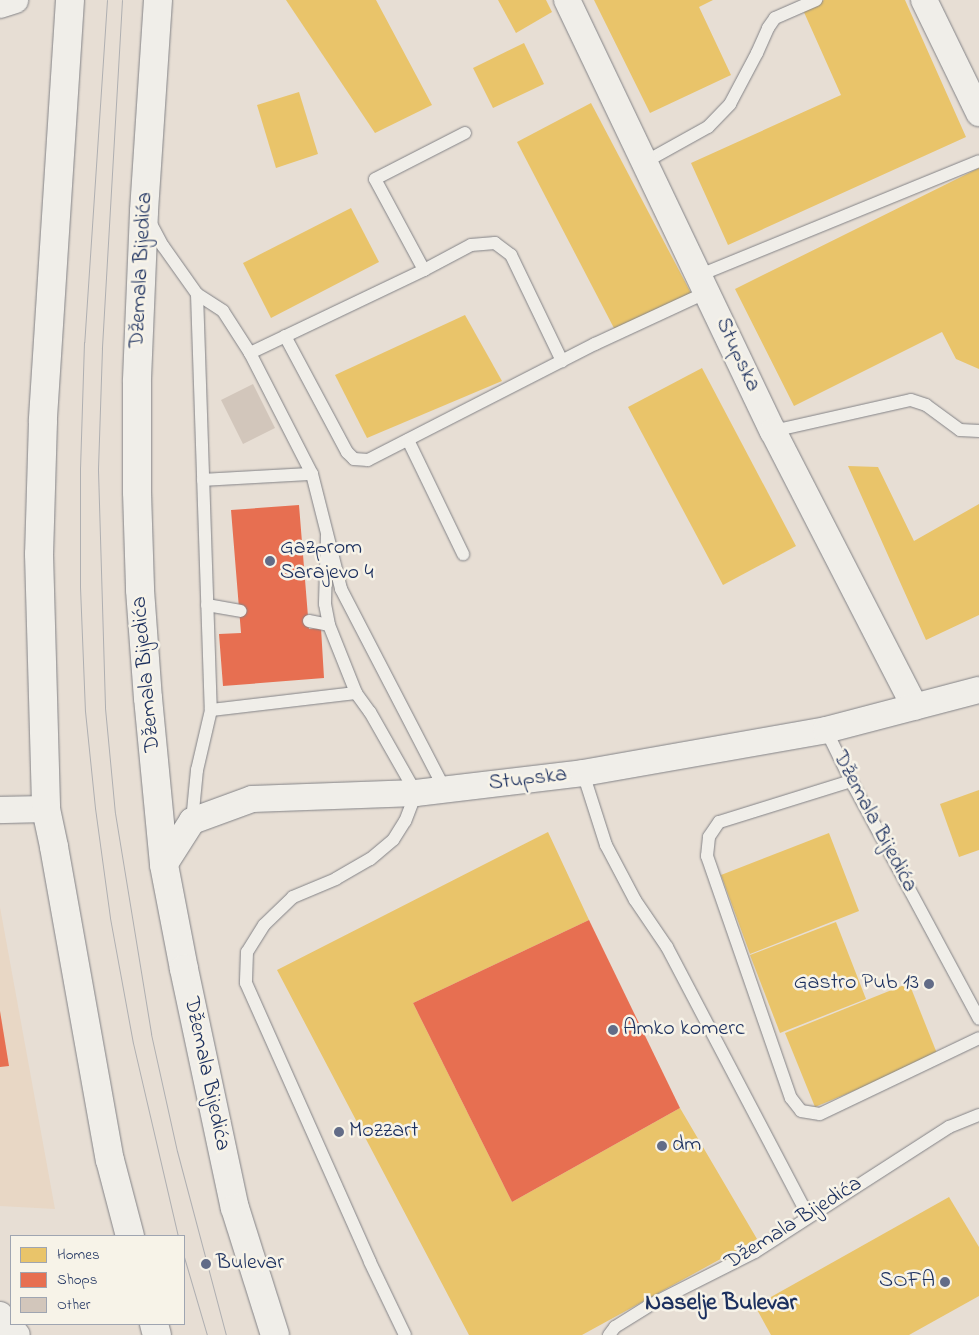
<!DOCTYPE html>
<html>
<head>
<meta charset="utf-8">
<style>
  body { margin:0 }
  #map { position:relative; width:979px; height:1335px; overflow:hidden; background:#e7ded4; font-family:"Indie Flower",sans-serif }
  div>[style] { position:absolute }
  .built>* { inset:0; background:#e8d7c5 }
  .homes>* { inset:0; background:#e9c46a }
  .shops>* { inset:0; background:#e76f51 }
  .building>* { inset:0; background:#d2c6bb }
  .roads { filter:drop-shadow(0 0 1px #838387) drop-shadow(0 0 1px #838387) }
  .lane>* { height:12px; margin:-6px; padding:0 6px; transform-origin:6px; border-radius:6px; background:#f0eee9 }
  .street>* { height:26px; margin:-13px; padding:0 13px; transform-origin:13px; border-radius:13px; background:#f0eee9 }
  .primary>* { height:28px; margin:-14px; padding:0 14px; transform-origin:14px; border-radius:14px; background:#f0eee9 }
  .tram>* { height:1px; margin:-0.5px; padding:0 0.5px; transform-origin:0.5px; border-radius:0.5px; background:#afafb1 }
  .dots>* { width:14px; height:14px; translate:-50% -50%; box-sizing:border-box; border:2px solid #f7f3e8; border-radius:50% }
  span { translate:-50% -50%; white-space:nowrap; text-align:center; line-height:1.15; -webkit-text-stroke:5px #f7f3e8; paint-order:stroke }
  .street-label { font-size:22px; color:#1b2f5e }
  .poi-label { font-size:22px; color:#1b2f5e }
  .left { translate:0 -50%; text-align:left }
  .right { translate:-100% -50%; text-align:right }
  .neighbourhood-label { font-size:24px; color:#1b2f5e; font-weight:700 }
  .legend { position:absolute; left:10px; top:1235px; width:175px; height:90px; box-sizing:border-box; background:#f7f3e8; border:1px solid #9fa5b1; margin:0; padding:6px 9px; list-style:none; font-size:15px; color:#1b2f5e }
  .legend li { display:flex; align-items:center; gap:10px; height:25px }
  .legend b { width:25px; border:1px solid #9fa5b1 }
</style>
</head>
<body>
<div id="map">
  <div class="built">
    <div style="clip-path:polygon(0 907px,55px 1209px,0 1206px)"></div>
  </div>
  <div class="homes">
    <div style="clip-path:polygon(286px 0,376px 0,432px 105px,375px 133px)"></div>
    <div style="clip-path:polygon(498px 0,546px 0,552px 12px,516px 33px)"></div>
    <div style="clip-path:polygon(594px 0,713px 0,699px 7px,731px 75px,650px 113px)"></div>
    <div style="clip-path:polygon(824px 0,905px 0,966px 137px,728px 245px,691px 163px,841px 95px,803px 10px)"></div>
    <div style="clip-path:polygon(524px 43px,544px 84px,493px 108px,473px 68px)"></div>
    <div style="clip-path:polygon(299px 92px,318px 154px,276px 168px,257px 105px)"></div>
    <div style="clip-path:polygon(591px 103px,691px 293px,616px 332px,517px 142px)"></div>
    <div style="clip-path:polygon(979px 168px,979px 369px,956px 359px,942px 332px,794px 406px,735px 289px)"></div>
    <div style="clip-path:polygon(351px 208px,379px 262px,271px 318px,243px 263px)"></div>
    <div style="clip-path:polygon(465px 315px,502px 381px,367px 438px,335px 375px)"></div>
    <div style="clip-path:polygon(702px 368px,796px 546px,723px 585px,628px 407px)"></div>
    <div style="clip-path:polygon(848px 466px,878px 467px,914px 541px,979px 504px,979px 615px,926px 640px)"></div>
    <div style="clip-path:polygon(979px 790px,979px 850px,959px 857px,940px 804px)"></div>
    <div style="clip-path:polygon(548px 832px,589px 920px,413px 1003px,512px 1202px,680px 1108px,757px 1239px,582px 1335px,469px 1335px,277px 970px)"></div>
    <div style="clip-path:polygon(829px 833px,859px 911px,750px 954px,721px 875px)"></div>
    <div style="clip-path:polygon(836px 922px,866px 999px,780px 1033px,750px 955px)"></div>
    <div style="clip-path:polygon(909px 983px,938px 1056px,815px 1107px,785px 1033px)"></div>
    <div style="clip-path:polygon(949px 1197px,979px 1247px,979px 1296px,909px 1335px,771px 1335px,755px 1306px)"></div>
  </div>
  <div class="shops">
    <div style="clip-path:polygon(299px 505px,309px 629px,321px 628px,324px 678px,223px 686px,219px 634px,241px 633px,231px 510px)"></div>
    <div style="clip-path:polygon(589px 920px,680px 1108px,512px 1202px,413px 1003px)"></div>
    <div style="clip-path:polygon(0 1011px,9px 1066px,0 1067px)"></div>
  </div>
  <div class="building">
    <div style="clip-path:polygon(253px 384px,275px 428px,243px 444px,221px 400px)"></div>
  </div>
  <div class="roads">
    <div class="lane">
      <div style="left:645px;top:162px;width:72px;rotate:-29.1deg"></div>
      <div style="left:708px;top:127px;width:32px;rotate:-46deg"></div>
      <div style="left:730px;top:104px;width:58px;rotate:-62.1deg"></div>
      <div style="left:757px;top:53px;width:27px;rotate:-66deg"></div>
      <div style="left:768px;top:28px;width:12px;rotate:-55deg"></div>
      <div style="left:775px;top:18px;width:45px;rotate:-23.7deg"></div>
      <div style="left:149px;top:220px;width:30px;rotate:62deg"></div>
      <div style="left:163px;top:246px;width:59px;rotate:54.7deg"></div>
      <div style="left:197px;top:294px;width:416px;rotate:88.1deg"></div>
      <div style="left:211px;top:710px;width:62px;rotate:103.1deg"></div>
      <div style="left:197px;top:770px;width:51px;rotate:95.6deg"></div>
      <div style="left:424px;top:270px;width:53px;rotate:-28deg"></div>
      <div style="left:471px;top:245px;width:24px;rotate:-5deg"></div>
      <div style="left:495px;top:243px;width:20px;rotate:37deg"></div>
      <div style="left:511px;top:255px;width:118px;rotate:64.3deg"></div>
      <div style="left:700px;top:275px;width:301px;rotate:-22.2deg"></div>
      <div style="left:197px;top:294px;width:31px;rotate:33deg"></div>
      <div style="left:223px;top:311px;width:50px;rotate:57.3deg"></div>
      <div style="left:250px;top:353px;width:136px;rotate:62.9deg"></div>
      <div style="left:312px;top:474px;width:119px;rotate:75.8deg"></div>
      <div style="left:341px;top:589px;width:226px;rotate:62.6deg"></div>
      <div style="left:285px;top:336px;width:132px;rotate:61.9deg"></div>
      <div style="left:347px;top:452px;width:10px;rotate:45deg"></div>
      <div style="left:354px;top:459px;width:14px;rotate:4deg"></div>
      <div style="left:368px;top:460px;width:255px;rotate:-27.1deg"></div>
      <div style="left:595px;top:344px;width:123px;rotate:-24.9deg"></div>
      <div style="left:250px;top:353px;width:193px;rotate:-25.5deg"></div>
      <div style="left:424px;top:270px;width:103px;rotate:-118.3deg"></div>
      <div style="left:375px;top:179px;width:101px;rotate:-27.1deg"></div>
      <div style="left:773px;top:431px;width:141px;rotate:-12.7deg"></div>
      <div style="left:911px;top:400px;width:16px;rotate:18deg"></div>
      <div style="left:926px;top:405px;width:42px;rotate:36.3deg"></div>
      <div style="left:960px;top:430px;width:19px;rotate:3deg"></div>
      <div style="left:408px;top:440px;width:127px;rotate:64.2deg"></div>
      <div style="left:203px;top:480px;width:109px;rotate:-3.2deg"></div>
      <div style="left:327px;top:535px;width:69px;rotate:91.7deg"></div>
      <div style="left:325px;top:604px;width:21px;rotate:79deg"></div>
      <div style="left:329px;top:625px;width:73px;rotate:68.3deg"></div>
      <div style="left:356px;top:693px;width:24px;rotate:54deg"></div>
      <div style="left:370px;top:712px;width:93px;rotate:60.4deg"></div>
      <div style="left:416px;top:793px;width:30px;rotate:111deg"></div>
      <div style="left:405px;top:821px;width:22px;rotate:122deg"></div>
      <div style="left:393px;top:840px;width:30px;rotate:140deg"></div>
      <div style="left:370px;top:859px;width:39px;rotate:150deg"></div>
      <div style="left:336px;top:879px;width:47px;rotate:157.3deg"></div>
      <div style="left:293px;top:897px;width:40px;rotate:136deg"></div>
      <div style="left:264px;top:925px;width:32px;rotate:122deg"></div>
      <div style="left:247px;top:952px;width:31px;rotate:92deg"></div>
      <div style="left:246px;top:983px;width:305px;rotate:66deg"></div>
      <div style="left:370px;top:1262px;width:81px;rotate:64.4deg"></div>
      <div style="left:207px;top:605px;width:34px;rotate:10deg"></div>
      <div style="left:309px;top:621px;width:20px;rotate:11deg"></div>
      <div style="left:211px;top:710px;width:146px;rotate:-6.7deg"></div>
      <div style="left:826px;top:730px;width:57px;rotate:63.9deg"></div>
      <div style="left:851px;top:781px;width:270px;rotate:61.7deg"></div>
      <div style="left:583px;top:773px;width:76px;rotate:72.3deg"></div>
      <div style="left:606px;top:845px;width:62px;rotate:62.2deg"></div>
      <div style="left:635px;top:900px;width:57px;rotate:55.8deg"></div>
      <div style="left:667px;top:947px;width:304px;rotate:62.3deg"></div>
      <div style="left:851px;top:781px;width:138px;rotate:162.7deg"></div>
      <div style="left:719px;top:822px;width:18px;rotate:124deg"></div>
      <div style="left:709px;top:837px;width:19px;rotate:96deg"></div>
      <div style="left:707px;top:856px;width:256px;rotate:70.9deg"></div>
      <div style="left:791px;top:1098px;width:16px;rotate:52deg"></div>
      <div style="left:801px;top:1111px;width:19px;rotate:9deg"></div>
      <div style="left:820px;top:1114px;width:176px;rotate:-25.5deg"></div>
      <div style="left:609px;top:1335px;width:10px;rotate:-53deg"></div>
      <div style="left:615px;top:1327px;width:39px;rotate:-32deg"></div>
      <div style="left:648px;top:1306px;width:120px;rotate:-26.8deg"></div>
      <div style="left:755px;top:1252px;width:231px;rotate:-32.8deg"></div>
      <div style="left:949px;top:1127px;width:32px;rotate:-22deg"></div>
    </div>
    <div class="street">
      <div style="left:567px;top:0;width:478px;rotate:64.5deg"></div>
      <div style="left:773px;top:431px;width:310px;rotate:62.8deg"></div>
      <div style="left:924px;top:0;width:126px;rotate:64deg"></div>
      <div style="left:0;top:5px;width:16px;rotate:-18deg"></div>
      <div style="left:0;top:810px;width:46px;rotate:-1.2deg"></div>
      <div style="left:164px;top:865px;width:52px;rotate:-57.5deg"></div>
      <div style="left:192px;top:821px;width:64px;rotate:-20.1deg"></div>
      <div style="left:252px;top:799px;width:164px;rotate:-2.1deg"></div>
      <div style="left:416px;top:793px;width:168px;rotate:-6.8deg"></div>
      <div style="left:583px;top:773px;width:247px;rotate:-10deg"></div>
      <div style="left:826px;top:730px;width:158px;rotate:-14.7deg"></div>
      <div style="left:0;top:1315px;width:26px;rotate:50deg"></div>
    </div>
    <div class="primary">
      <div style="left:70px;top:0;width:422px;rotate:93.7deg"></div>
      <div style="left:43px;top:421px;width:133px;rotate:91.7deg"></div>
      <div style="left:39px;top:554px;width:255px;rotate:88.4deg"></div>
      <div style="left:46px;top:809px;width:39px;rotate:78deg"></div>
      <div style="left:54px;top:847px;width:318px;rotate:79.9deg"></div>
      <div style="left:110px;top:1160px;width:79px;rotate:75.3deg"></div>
      <div style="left:158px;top:0;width:212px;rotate:93.8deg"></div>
      <div style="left:144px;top:212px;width:170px;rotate:92.4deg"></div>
      <div style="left:137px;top:382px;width:110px;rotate:90deg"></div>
      <div style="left:137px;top:492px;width:98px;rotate:88.2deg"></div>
      <div style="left:140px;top:590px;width:108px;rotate:85.8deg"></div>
      <div style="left:148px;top:698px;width:168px;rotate:84.5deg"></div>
      <div style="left:164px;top:865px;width:106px;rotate:79.1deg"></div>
      <div style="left:184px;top:969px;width:244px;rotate:78deg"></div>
      <div style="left:235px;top:1208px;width:133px;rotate:72.5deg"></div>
      <div style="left:154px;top:1324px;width:11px;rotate:75deg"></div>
    </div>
  </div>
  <div class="tram">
    <div style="left:107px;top:0;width:343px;rotate:93.8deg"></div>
    <div style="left:84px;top:342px;width:125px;rotate:91.8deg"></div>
    <div style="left:80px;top:467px;width:120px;rotate:90deg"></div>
    <div style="left:80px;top:587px;width:124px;rotate:87.7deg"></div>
    <div style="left:85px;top:711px;width:98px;rotate:84.1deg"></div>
    <div style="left:95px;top:808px;width:111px;rotate:82.2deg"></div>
    <div style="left:110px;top:918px;width:127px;rotate:79.6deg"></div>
    <div style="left:133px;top:1043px;width:198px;rotate:76.9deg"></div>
    <div style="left:122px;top:0;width:349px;rotate:93.3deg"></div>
    <div style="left:102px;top:348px;width:122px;rotate:91.9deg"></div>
    <div style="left:98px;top:470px;width:238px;rotate:88.3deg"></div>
    <div style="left:105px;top:708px;width:105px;rotate:84.6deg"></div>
    <div style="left:115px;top:813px;width:224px;rotate:80.7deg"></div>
    <div style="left:151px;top:1034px;width:120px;rotate:77.5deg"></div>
    <div style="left:177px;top:1151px;width:190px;rotate:75.1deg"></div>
    <div style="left:184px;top:1257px;width:81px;rotate:73.6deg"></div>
  </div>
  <div class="dots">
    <div style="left:270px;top:561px;background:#626c87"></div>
    <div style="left:929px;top:984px;background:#626c87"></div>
    <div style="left:613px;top:1030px;background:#626c87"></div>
    <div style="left:339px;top:1132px;background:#626c87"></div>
    <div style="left:662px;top:1146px;background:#626c87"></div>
    <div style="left:206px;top:1264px;background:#626c87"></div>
    <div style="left:945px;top:1282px;background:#626c87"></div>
  </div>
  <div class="street-label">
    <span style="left:142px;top:270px;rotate:-87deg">Džemala Bijedića</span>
    <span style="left:737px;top:355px;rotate:65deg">Stupska</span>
    <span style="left:147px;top:674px;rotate:-95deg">Džemala Bijedića</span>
    <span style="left:528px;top:780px;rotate:-7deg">Stupska</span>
    <span style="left:874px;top:822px;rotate:62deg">Džemala Bijedića</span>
    <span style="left:206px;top:1074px;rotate:78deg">Džemala Bijedića</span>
    <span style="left:794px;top:1224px;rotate:-32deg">Džemala Bijedića</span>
  </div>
  <div class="poi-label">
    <span class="left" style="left:280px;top:561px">Gazprom<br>Sarajevo 4</span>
    <span class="right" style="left:919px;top:984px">Gastro Pub 13</span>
    <span class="left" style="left:623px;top:1030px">Amko komerc</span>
    <span class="left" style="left:349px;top:1132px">Mozzart</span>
    <span class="left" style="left:672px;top:1146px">dm</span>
    <span class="left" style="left:216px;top:1264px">Bulevar</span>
    <span class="right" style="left:935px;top:1282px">SOFA</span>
  </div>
  <div class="neighbourhood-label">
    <span style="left:721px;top:1304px">Naselje Bulevar</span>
  </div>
  <ul class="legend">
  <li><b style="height:14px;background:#e9c46a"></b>Homes</li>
  <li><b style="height:14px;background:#e76f51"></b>Shops</li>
  <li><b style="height:14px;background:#d2c6bb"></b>Other</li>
  </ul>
</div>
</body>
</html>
